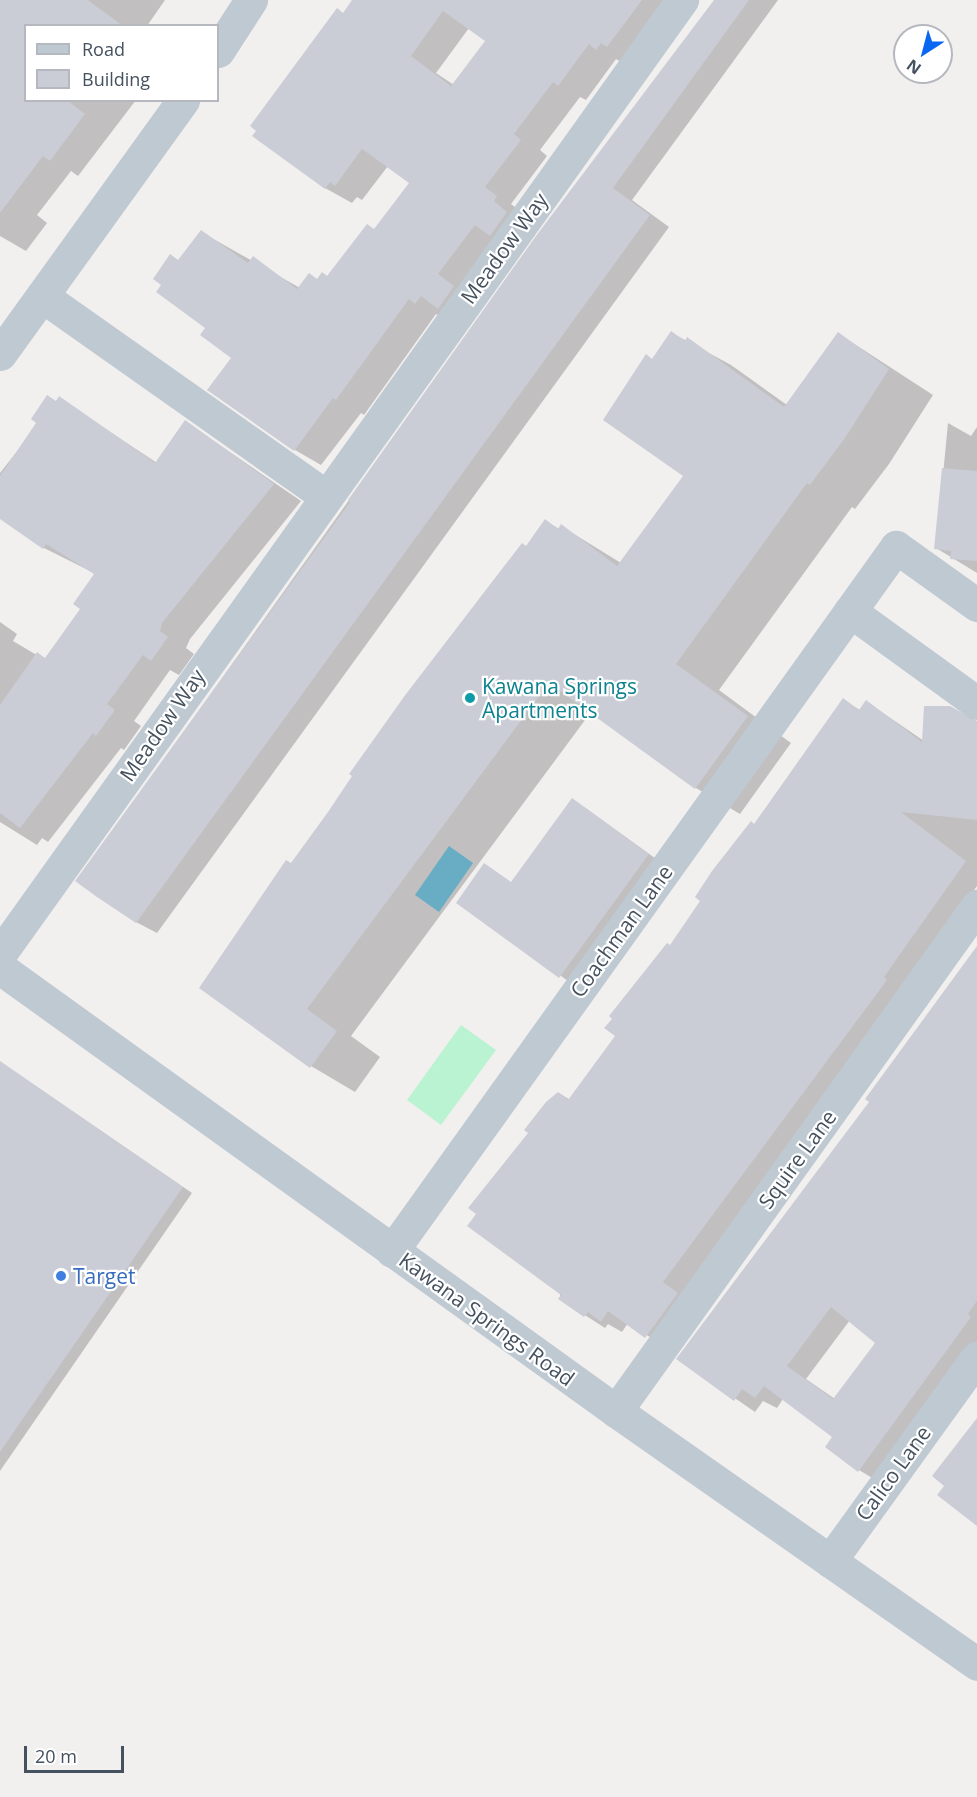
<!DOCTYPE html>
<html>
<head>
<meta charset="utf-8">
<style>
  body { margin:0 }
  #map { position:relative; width:977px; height:1797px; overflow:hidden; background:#f2efef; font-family:"Open Sans",sans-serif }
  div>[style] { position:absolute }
  .green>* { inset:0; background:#b9f3d1 }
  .water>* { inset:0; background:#82d9f4 }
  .shadow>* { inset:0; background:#0003 }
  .building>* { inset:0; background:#cacdd5 }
  .minor>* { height:33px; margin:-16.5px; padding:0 16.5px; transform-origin:16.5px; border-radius:16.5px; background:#bec9d2 }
  .dots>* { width:16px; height:16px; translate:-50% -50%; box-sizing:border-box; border:3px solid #fff; border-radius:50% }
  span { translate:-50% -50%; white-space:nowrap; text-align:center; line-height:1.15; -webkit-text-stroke:4.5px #fff; paint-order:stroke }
  .street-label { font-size:21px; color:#45515e }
  .culture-label { font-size:21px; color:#0d838f }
  .left { translate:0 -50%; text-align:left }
  .shop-label { font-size:21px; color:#366cbe }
  .legend { position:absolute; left:24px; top:24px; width:195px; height:78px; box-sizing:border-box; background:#fff; border:2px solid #b5b9bf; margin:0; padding:8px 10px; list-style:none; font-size:18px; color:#45515e }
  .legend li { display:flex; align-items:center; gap:12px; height:30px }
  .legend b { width:30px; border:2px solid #b5b9bf }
  .north { position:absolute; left:893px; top:24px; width:60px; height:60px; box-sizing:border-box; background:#fff; border:2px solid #b5b9bf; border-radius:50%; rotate:216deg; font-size:16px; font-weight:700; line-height:24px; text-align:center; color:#45515e }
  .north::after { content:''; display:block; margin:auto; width:21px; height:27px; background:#0967f2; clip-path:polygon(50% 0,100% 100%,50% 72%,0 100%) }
  .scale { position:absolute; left:24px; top:1746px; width:100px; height:27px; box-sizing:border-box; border:3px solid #45515e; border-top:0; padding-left:8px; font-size:18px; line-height:21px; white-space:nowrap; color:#45515e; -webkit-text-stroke:4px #fff; paint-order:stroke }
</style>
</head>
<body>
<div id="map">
  <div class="green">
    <div style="clip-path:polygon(461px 1025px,496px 1050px,441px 1125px,407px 1100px)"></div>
  </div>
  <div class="water">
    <div style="clip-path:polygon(449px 846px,473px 863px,439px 912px,415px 895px)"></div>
  </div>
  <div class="shadow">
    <div style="clip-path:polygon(0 0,165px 0,147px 26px,26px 26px,26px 100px,136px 100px,78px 176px,71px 171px,37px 215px,47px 223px,26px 251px,0 236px)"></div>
    <div style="clip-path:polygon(evenodd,354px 0,680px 0,624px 64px,616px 59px,586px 100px,580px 97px,540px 150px,547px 156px,511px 204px,523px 213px,442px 318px,436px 314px,364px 415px,361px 413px,321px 465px,295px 450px,233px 358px,207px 327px,179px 262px,201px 232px,300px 288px,328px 277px,375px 231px,411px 183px,388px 166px,362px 200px,357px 197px,352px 203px,325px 188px,344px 14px,354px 0,469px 28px,487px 41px,454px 85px,436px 73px,469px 28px)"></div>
    <div style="clip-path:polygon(716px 0,778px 0,632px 200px,669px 227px,157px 933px,136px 922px,77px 881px,537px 237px)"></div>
    <div style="clip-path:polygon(672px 333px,731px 365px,787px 405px,839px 334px,933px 395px,889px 464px,855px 509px,852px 507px,719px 690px,791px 743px,740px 814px,696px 788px,591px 712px,351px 1036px,380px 1057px,355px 1092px,311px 1066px,291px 865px,546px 521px,559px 529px,561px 526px,621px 563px,685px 476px,652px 360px)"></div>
    <div style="clip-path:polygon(59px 398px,157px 463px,186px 422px,301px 501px,190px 639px,186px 648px,194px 654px,179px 675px,170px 670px,134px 721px,141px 726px,124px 750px,121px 748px,48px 842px,42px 838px,37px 845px,0 822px,0 622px,17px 634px,13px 641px,45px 660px,82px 608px,96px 574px,44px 548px,0 517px,0 473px)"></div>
    <div style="clip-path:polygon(948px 423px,971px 436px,977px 427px,977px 573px,936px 548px)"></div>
    <div style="clip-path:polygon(843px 700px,860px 710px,867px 702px,924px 741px,977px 726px,977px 886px,903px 990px,667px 1348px,628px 1323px,622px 1332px,608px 1324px,605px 1328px,560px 1299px,559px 1093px,570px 1100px,617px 1036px,670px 947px)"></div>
    <div style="clip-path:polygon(584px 807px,659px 861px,571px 983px,458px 903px,512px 883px)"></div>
    <div style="clip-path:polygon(evenodd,977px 964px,977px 1346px,879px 1482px,859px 1470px,834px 1437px,783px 1399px,777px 1408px,763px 1401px,755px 1412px,678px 1359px,977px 964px,850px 1320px,878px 1342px,835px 1399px,806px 1379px,850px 1320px)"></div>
    <div style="clip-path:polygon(0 1062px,192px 1193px,0 1471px)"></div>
  </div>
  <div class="building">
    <div style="clip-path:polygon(0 0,88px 0,123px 26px,26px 26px,26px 100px,67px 100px,85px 114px,50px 161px,43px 156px,0 213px)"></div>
    <div style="clip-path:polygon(evenodd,352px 0,642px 0,607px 47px,601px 43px,596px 50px,589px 44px,558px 86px,553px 82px,514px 134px,521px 140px,485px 187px,497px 196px,494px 201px,507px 212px,490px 236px,475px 225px,438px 274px,454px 286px,438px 309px,421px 296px,415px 304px,409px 299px,336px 400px,333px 398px,294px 451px,207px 390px,231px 358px,200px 335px,205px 328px,156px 292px,161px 285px,153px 279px,170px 254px,178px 260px,201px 230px,248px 263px,253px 256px,297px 289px,309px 273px,317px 279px,322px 272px,327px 276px,367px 224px,374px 229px,409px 183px,362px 149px,335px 186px,330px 182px,325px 189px,252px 136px,256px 131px,250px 126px,337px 8px,343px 13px,352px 0,443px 11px,485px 41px,451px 86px,411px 56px,443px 11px)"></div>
    <div style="clip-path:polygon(714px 0,749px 0,613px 188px,650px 215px,136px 923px,97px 897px,75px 881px,350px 502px,348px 500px,536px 236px)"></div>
    <div style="clip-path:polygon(671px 331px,685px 341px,687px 337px,784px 407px,838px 332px,889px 369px,845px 438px,810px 485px,807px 483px,676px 664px,748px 716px,695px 789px,549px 683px,307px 1009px,337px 1031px,310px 1068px,199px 988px,286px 860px,291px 863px,328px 812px,352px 776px,349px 774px,406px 694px,522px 543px,526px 546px,545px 519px,558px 529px,561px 524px,617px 566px,683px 476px,603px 420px,646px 354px,652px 359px)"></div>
    <div style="clip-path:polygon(47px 395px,56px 401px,59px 396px,155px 463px,185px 420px,274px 484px,162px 623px,160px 631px,168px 637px,151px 661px,143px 655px,107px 704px,115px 710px,96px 736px,93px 733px,20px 828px,0 813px,0 705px,37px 652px,45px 658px,80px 609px,73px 604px,94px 574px,46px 544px,43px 549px,0 519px,0 476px,36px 423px,31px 419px)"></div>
    <div style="clip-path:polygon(942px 468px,977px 471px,977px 561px,950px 559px,951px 551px,934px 549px)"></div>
    <div style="clip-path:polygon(843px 698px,859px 710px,866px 700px,922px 742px,924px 706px,950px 706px,977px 721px,977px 820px,901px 812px,966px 861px,884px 977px,887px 980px,663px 1282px,678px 1293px,645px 1338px,608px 1311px,601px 1322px,588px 1312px,584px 1317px,558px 1299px,561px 1295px,467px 1226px,476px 1214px,468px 1208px,528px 1133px,524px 1130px,546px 1102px,558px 1092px,568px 1100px,615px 1036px,604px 1028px,612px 1019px,609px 1016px,667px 943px,670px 945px,700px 901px,695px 897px,712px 871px,751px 821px,754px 824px)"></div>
    <div style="clip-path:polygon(572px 798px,649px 854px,559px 978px,456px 903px,484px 863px,511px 882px)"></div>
    <div style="clip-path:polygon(evenodd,977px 946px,977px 1301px,968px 1314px,971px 1317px,858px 1472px,825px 1447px,832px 1437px,764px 1386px,755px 1398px,742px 1389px,734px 1401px,676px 1359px,869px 1102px,865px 1099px,977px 946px,831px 1307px,875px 1343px,833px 1399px,787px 1366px,831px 1307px)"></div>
    <div style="clip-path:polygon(0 1061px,183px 1187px,0 1452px)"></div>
    <div style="clip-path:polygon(977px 1418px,977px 1526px,937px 1495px,944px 1486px,932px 1476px)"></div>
  </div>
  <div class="minor">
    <div style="left:218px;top:51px;width:61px;rotate:-57.1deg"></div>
    <div style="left:42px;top:296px;width:347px;rotate:35.2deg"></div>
    <div style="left:0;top:354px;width:313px;rotate:-54.2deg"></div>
    <div style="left:850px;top:611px;width:157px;rotate:35.9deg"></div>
    <div style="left:0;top:954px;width:1173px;rotate:-54.44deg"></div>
    <div style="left:0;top:968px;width:759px;rotate:35.72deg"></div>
    <div style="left:616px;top:1411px;width:441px;rotate:35deg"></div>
    <div style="left:392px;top:1251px;width:866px;rotate:-54.4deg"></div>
    <div style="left:896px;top:547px;width:100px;rotate:35.6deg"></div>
    <div style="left:616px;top:1411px;width:621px;rotate:-54.44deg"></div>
    <div style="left:830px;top:1561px;width:251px;rotate:-54.2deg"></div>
  </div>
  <div class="dots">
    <div style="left:470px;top:698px;background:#0f9aa8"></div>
    <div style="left:61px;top:1276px;background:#3f7fe0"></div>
  </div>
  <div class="street-label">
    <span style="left:504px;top:248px;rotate:-54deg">Meadow Way</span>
    <span style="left:162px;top:725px;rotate:-55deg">Meadow Way</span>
    <span style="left:621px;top:931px;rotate:-54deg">Coachman Lane</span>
    <span style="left:797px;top:1159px;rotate:-54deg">Squire Lane</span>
    <span style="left:487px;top:1319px;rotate:36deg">Kawana Springs Road</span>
    <span style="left:893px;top:1473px;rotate:-54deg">Calico Lane</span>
  </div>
  <div class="culture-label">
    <span class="left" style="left:482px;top:698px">Kawana Springs<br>Apartments</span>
  </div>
  <div class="shop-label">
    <span class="left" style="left:73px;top:1276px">Target</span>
  </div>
  <ul class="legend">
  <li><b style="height:8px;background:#bec9d2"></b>Road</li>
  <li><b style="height:16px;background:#cacdd5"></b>Building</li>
  </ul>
  <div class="north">N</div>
  <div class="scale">20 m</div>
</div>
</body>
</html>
